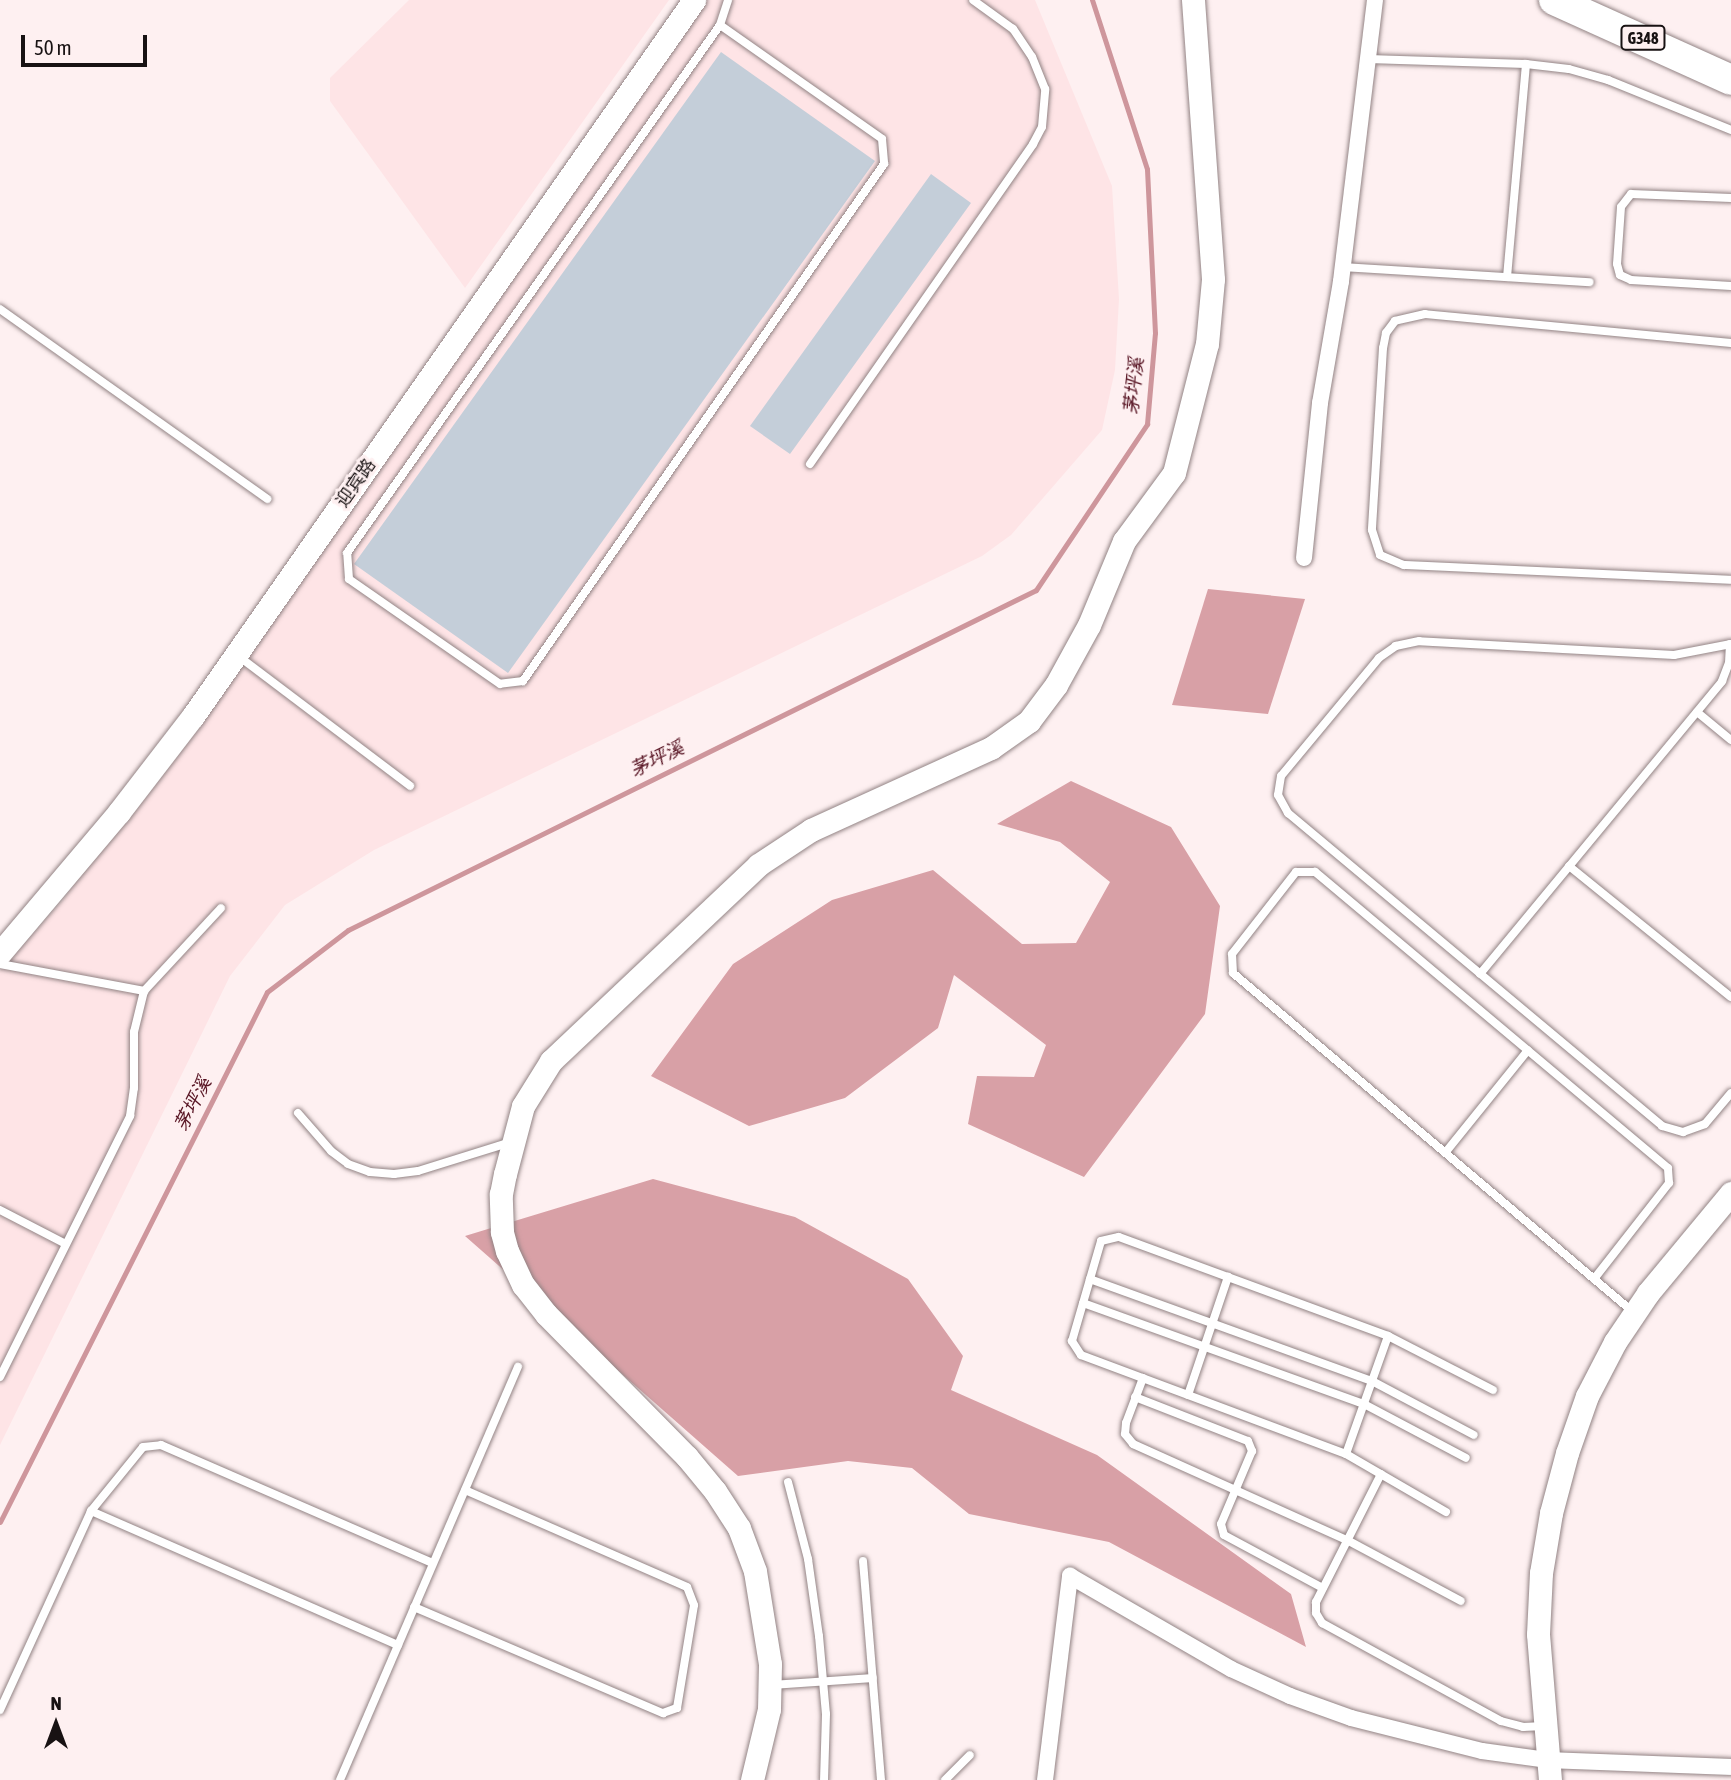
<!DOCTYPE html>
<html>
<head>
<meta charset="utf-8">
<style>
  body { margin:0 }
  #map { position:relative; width:1731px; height:1780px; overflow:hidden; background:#fef0f1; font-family:"Asap Condensed","Noto Sans SC",sans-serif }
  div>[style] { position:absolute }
  .built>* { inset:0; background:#fee4e6 }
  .forest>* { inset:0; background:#d8a0a6 }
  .stream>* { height:5px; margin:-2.5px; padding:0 2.5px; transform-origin:2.5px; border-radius:2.5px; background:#ce969c }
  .building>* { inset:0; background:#c4ced9 }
  .roads { filter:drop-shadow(0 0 2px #928384) drop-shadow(0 0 2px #928384) }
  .lane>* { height:8px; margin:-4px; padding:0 4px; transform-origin:4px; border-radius:4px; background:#fff }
  .street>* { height:16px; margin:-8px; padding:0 8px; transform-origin:8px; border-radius:8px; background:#fff }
  .secondary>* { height:23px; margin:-11.5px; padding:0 11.5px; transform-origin:11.5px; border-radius:11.5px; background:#fff }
  .highway>* { height:30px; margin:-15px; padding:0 15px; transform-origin:15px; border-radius:15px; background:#fff }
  span { translate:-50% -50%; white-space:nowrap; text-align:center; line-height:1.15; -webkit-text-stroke:6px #fef0f1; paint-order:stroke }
  .shield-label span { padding:2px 5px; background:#fef0f1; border:2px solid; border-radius:5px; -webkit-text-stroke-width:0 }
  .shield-label { font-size:16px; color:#181213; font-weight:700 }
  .street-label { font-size:18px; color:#181213 }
  .water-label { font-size:19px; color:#581524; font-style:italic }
  .north { position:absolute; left:21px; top:1689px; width:70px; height:70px; -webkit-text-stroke:5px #fef0f1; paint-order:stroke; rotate:0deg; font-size:19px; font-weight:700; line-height:28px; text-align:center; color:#181213 }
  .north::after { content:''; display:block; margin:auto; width:24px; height:32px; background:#181213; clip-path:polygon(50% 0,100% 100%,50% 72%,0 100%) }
  .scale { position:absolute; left:21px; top:35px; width:126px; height:32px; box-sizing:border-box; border:4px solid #181213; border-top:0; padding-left:9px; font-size:21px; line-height:24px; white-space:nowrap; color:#181213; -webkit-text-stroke:5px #fef0f1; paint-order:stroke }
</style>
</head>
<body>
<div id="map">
  <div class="built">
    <div style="clip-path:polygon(409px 0,669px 0,465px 288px,330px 101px,330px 78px)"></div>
    <div style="clip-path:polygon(705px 0,1035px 0,1112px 186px,1119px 299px,1115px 370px,1102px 430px,1011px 535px,982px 556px,374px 850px,285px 905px,230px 976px,0 1445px,0 971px,63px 900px)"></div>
  </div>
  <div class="forest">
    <div style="clip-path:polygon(1208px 589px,1305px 599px,1268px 714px,1172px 705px)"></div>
    <div style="clip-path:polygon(1071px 781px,1171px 827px,1220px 906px,1205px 1014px,1084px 1177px,968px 1124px,977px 1076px,1034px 1077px,1046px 1045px,954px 975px,938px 1028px,845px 1098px,749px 1126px,651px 1076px,733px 964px,832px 900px,933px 870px,1022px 944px,1076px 943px,1110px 882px,1060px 842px,997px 824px)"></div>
    <div style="clip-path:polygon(653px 1179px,795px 1217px,908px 1279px,963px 1356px,951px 1390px,1097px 1455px,1291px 1594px,1306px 1647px,1109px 1542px,969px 1514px,912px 1468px,848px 1461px,738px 1476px,465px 1236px)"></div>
  </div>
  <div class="stream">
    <div style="left:0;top:1522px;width:593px;rotate:-63.26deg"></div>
    <div style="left:267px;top:992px;width:102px;rotate:-37.4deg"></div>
    <div style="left:348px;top:930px;width:767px;rotate:-26.3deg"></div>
    <div style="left:1036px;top:590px;width:200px;rotate:-56.2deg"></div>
    <div style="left:1147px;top:424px;width:91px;rotate:-85deg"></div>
    <div style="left:1155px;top:333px;width:164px;rotate:-92.8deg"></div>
    <div style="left:1147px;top:169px;width:178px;rotate:-108deg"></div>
  </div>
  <div class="building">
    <div style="clip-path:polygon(721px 52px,875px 161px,508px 673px,354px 564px)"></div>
    <div style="clip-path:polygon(931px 174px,971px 203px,790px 454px,750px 426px)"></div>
  </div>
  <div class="roads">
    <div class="lane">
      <div style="left:720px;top:25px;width:198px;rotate:35.1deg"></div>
      <div style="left:882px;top:139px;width:25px;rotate:85deg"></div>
      <div style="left:884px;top:164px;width:631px;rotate:124.93deg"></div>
      <div style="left:523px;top:681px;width:23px;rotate:173deg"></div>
      <div style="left:500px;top:684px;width:184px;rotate:-145.2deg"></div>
      <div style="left:349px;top:579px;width:26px;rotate:-94deg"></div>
      <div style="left:347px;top:553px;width:646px;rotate:-54.76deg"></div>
      <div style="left:720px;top:25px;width:26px;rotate:-72deg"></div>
      <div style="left:1368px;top:59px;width:158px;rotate:1.8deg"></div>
      <div style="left:1526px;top:64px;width:43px;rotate:6.6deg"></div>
      <div style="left:1569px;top:69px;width:41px;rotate:15.8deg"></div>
      <div style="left:1608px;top:80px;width:133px;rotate:22.1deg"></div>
      <div style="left:1731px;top:198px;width:100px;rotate:-177.7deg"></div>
      <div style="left:1631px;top:194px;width:16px;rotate:128deg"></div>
      <div style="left:1621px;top:207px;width:57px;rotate:94deg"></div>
      <div style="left:1617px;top:264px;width:11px;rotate:75deg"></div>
      <div style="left:1620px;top:275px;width:12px;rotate:24deg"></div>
      <div style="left:1631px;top:280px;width:100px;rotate:3.4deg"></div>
      <div style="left:1342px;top:267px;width:248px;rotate:3.5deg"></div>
      <div style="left:1507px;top:277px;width:214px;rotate:-84.9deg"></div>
      <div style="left:0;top:309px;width:328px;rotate:35.4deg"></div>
      <div style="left:1731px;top:343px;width:307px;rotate:-174.6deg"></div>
      <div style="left:1425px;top:314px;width:31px;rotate:167deg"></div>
      <div style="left:1395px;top:321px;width:15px;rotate:127deg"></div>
      <div style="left:1386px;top:333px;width:15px;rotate:101deg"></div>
      <div style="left:1383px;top:348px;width:182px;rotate:93.5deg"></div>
      <div style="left:1372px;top:530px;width:26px;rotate:72deg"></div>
      <div style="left:1380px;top:555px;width:26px;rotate:23deg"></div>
      <div style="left:1404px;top:565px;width:327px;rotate:2.6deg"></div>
      <div style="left:810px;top:464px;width:390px;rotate:-55.1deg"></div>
      <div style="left:1033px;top:144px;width:19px;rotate:-62deg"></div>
      <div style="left:1042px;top:127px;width:38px;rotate:-85deg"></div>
      <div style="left:1045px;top:89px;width:35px;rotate:-112deg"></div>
      <div style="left:1032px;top:57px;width:34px;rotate:-124deg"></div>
      <div style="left:1013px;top:29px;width:49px;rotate:-144.1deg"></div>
      <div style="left:1731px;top:644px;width:58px;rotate:169.1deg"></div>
      <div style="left:1674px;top:655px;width:255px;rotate:-176.9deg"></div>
      <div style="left:1419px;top:641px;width:24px;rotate:168deg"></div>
      <div style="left:1396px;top:646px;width:21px;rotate:145deg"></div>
      <div style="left:1379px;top:658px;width:153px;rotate:129.7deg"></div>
      <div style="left:1281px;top:776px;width:19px;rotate:99deg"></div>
      <div style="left:1278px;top:795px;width:21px;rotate:61deg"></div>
      <div style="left:1288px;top:813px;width:488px;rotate:39.9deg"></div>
      <div style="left:1662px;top:1126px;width:22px;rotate:16deg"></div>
      <div style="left:1683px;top:1132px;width:23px;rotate:-20deg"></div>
      <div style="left:1705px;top:1124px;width:40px;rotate:-50deg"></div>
      <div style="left:237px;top:655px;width:217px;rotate:37.1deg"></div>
      <div style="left:1697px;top:712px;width:44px;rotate:39.5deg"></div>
      <div style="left:1569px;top:866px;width:208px;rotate:39deg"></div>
      <div style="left:0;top:964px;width:147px;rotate:10.6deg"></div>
      <div style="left:1480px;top:974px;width:380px;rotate:-50.4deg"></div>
      <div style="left:1722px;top:681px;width:19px;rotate:-69deg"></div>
      <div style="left:1729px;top:663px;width:19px;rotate:-87deg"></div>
      <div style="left:298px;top:1113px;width:50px;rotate:49deg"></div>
      <div style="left:331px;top:1151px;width:21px;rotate:37deg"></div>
      <div style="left:348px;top:1164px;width:23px;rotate:20deg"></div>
      <div style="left:370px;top:1172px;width:24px;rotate:5deg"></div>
      <div style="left:394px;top:1174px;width:24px;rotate:-7deg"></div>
      <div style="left:418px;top:1171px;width:97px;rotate:-17.3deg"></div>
      <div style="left:1445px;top:1153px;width:132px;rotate:-51.1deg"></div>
      <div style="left:0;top:1210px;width:74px;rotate:27.3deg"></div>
      <div style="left:1090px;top:1279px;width:300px;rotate:19.9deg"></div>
      <div style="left:1372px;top:1381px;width:115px;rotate:27.9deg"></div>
      <div style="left:1594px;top:1279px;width:122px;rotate:-52deg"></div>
      <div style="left:1669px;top:1183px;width:15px;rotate:-94deg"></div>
      <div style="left:1668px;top:1168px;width:461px;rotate:-140deg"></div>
      <div style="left:1315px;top:872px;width:19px;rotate:180deg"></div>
      <div style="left:1296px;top:872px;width:104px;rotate:128deg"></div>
      <div style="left:1232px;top:954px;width:19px;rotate:87deg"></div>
      <div style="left:1233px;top:973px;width:524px;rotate:40.28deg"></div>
      <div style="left:1083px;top:1303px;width:299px;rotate:19.8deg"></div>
      <div style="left:1364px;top:1404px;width:115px;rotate:27.9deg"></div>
      <div style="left:0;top:1377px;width:292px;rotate:-63.5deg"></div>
      <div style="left:130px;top:1116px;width:28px;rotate:-82deg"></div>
      <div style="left:134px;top:1088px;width:56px;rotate:-90deg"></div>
      <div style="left:134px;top:1032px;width:42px;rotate:-76.3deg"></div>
      <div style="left:144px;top:991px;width:113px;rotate:-47.1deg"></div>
      <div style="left:1143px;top:1378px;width:48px;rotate:110.7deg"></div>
      <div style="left:1126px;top:1423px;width:11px;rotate:95deg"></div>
      <div style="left:1125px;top:1434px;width:13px;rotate:51deg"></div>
      <div style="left:1133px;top:1444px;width:235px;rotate:24.2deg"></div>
      <div style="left:1347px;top:1540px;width:129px;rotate:28.2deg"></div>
      <div style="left:1188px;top:1395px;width:125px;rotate:-71.3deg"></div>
      <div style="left:1135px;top:1397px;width:121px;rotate:21.3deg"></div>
      <div style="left:1248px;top:1441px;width:11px;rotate:68deg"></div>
      <div style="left:1252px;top:1451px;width:79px;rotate:113deg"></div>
      <div style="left:1221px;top:1524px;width:11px;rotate:75deg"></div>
      <div style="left:1224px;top:1535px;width:112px;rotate:28.2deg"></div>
      <div style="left:1346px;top:1454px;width:125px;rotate:-70.4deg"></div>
      <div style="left:1381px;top:1474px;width:144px;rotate:116.9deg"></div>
      <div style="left:1316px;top:1602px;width:11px;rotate:90deg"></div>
      <div style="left:1316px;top:1613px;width:12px;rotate:59deg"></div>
      <div style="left:1322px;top:1623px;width:204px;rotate:28.7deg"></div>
      <div style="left:1501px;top:1721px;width:23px;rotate:15deg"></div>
      <div style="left:1523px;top:1727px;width:21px;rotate:-3deg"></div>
      <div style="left:788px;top:1482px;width:80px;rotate:75.4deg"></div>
      <div style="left:808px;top:1559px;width:78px;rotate:81.9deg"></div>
      <div style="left:819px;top:1636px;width:78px;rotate:84.9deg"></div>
      <div style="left:826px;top:1714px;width:66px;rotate:91.7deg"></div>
      <div style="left:91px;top:1511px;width:335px;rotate:23.6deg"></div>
      <div style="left:1446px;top:1512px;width:116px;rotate:-149.9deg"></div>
      <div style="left:1346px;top:1454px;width:283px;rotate:-159.5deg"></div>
      <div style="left:1081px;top:1355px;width:17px;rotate:-123deg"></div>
      <div style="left:1072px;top:1341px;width:104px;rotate:-73.8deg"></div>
      <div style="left:1101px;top:1241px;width:18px;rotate:-13deg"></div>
      <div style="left:1119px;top:1237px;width:287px;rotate:20.2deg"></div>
      <div style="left:1388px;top:1336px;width:118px;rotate:27.2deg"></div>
      <div style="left:863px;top:1561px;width:220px;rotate:85.3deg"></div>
      <div style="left:414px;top:1607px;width:271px;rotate:23.1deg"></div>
      <div style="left:663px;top:1713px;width:15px;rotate:-20deg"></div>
      <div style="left:677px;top:1708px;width:104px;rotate:-80.6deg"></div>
      <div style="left:694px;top:1605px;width:19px;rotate:-111deg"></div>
      <div style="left:687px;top:1587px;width:242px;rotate:-156.4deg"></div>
      <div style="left:772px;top:1685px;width:101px;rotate:-4deg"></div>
      <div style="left:0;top:1710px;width:219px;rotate:-65.4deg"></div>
      <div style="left:91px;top:1511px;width:82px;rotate:-50.9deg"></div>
      <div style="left:143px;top:1447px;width:18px;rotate:-6deg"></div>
      <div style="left:161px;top:1445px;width:296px;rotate:23.5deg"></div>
      <div style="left:340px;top:1780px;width:450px;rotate:-66.7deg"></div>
      <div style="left:945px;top:1780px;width:35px;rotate:-45deg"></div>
    </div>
    <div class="street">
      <div style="left:1304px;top:558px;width:156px;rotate:-84.1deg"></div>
      <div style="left:1320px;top:403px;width:124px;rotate:-80.2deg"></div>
      <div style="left:1341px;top:281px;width:283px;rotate:-83.1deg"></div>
      <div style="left:1045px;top:1780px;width:206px;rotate:-83deg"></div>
      <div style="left:1070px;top:1576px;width:186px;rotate:30deg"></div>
      <div style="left:1231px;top:1669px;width:65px;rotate:24.6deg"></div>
      <div style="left:1290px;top:1696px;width:65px;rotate:19.8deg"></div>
      <div style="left:1351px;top:1718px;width:135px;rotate:14.1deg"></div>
      <div style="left:1482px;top:1751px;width:67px;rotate:7.8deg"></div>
      <div style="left:1548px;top:1760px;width:183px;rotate:2.2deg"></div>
    </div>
    <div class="secondary">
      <div style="left:0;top:953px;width:185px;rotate:-49.8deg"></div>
      <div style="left:119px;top:812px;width:121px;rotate:-52.4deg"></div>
      <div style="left:193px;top:716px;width:874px;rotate:-55.02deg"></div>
      <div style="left:752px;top:1780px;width:73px;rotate:-76.5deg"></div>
      <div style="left:769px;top:1709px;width:45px;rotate:-88.7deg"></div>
      <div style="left:770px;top:1664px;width:94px;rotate:-99.2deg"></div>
      <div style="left:755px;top:1571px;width:46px;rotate:-110.4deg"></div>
      <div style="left:739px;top:1528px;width:44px;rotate:-123deg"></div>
      <div style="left:715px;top:1491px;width:44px;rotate:-129.5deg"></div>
      <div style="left:687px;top:1457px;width:201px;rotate:-134.6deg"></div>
      <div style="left:546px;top:1314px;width:37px;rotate:-128deg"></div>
      <div style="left:523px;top:1285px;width:38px;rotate:-115deg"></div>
      <div style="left:507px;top:1251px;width:20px;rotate:-105deg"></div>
      <div style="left:502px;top:1232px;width:38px;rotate:-92deg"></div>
      <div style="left:501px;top:1194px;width:20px;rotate:-79deg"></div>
      <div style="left:505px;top:1174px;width:70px;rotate:-75.2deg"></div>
      <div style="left:523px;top:1106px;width:53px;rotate:-58.1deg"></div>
      <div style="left:551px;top:1061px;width:285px;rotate:-43.4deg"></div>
      <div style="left:758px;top:865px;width:64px;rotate:-33.4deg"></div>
      <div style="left:811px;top:830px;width:198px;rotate:-24.5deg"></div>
      <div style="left:991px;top:748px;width:47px;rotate:-35.4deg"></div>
      <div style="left:1029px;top:721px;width:45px;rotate:-53.1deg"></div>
      <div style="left:1056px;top:685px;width:68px;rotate:-61.2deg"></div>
      <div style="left:1089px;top:625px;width:91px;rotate:-67.4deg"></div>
      <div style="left:1124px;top:541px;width:84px;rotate:-53.7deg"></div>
      <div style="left:1174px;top:473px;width:133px;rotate:-75.7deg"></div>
      <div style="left:1207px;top:344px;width:65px;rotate:-84.7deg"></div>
      <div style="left:1213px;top:279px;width:280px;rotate:-94.1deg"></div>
      <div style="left:1550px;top:1780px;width:146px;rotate:-94.7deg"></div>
      <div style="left:1538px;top:1634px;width:61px;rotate:-87.2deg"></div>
      <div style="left:1541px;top:1573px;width:61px;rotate:-80.5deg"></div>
      <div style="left:1551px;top:1513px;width:62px;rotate:-75.1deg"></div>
      <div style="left:1567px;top:1453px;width:60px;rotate:-70.7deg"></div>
      <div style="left:1587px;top:1396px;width:61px;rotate:-62.6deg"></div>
      <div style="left:1615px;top:1342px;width:59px;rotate:-56deg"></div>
      <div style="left:1648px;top:1293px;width:130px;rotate:-50.3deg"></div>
    </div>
    <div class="highway">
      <div style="left:1554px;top:0;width:194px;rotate:24.3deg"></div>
    </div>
  </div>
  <div class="shield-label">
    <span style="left:1643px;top:38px">G348</span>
  </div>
  <div class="street-label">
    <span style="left:356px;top:483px;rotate:-55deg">迎宾路</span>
  </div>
  <div class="water-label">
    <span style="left:1134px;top:386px;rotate:-84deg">茅坪溪</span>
    <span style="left:657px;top:759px;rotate:-26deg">茅坪溪</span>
    <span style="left:193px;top:1104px;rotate:-63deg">茅坪溪</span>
  </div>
  <div class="north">N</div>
  <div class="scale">50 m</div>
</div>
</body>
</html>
